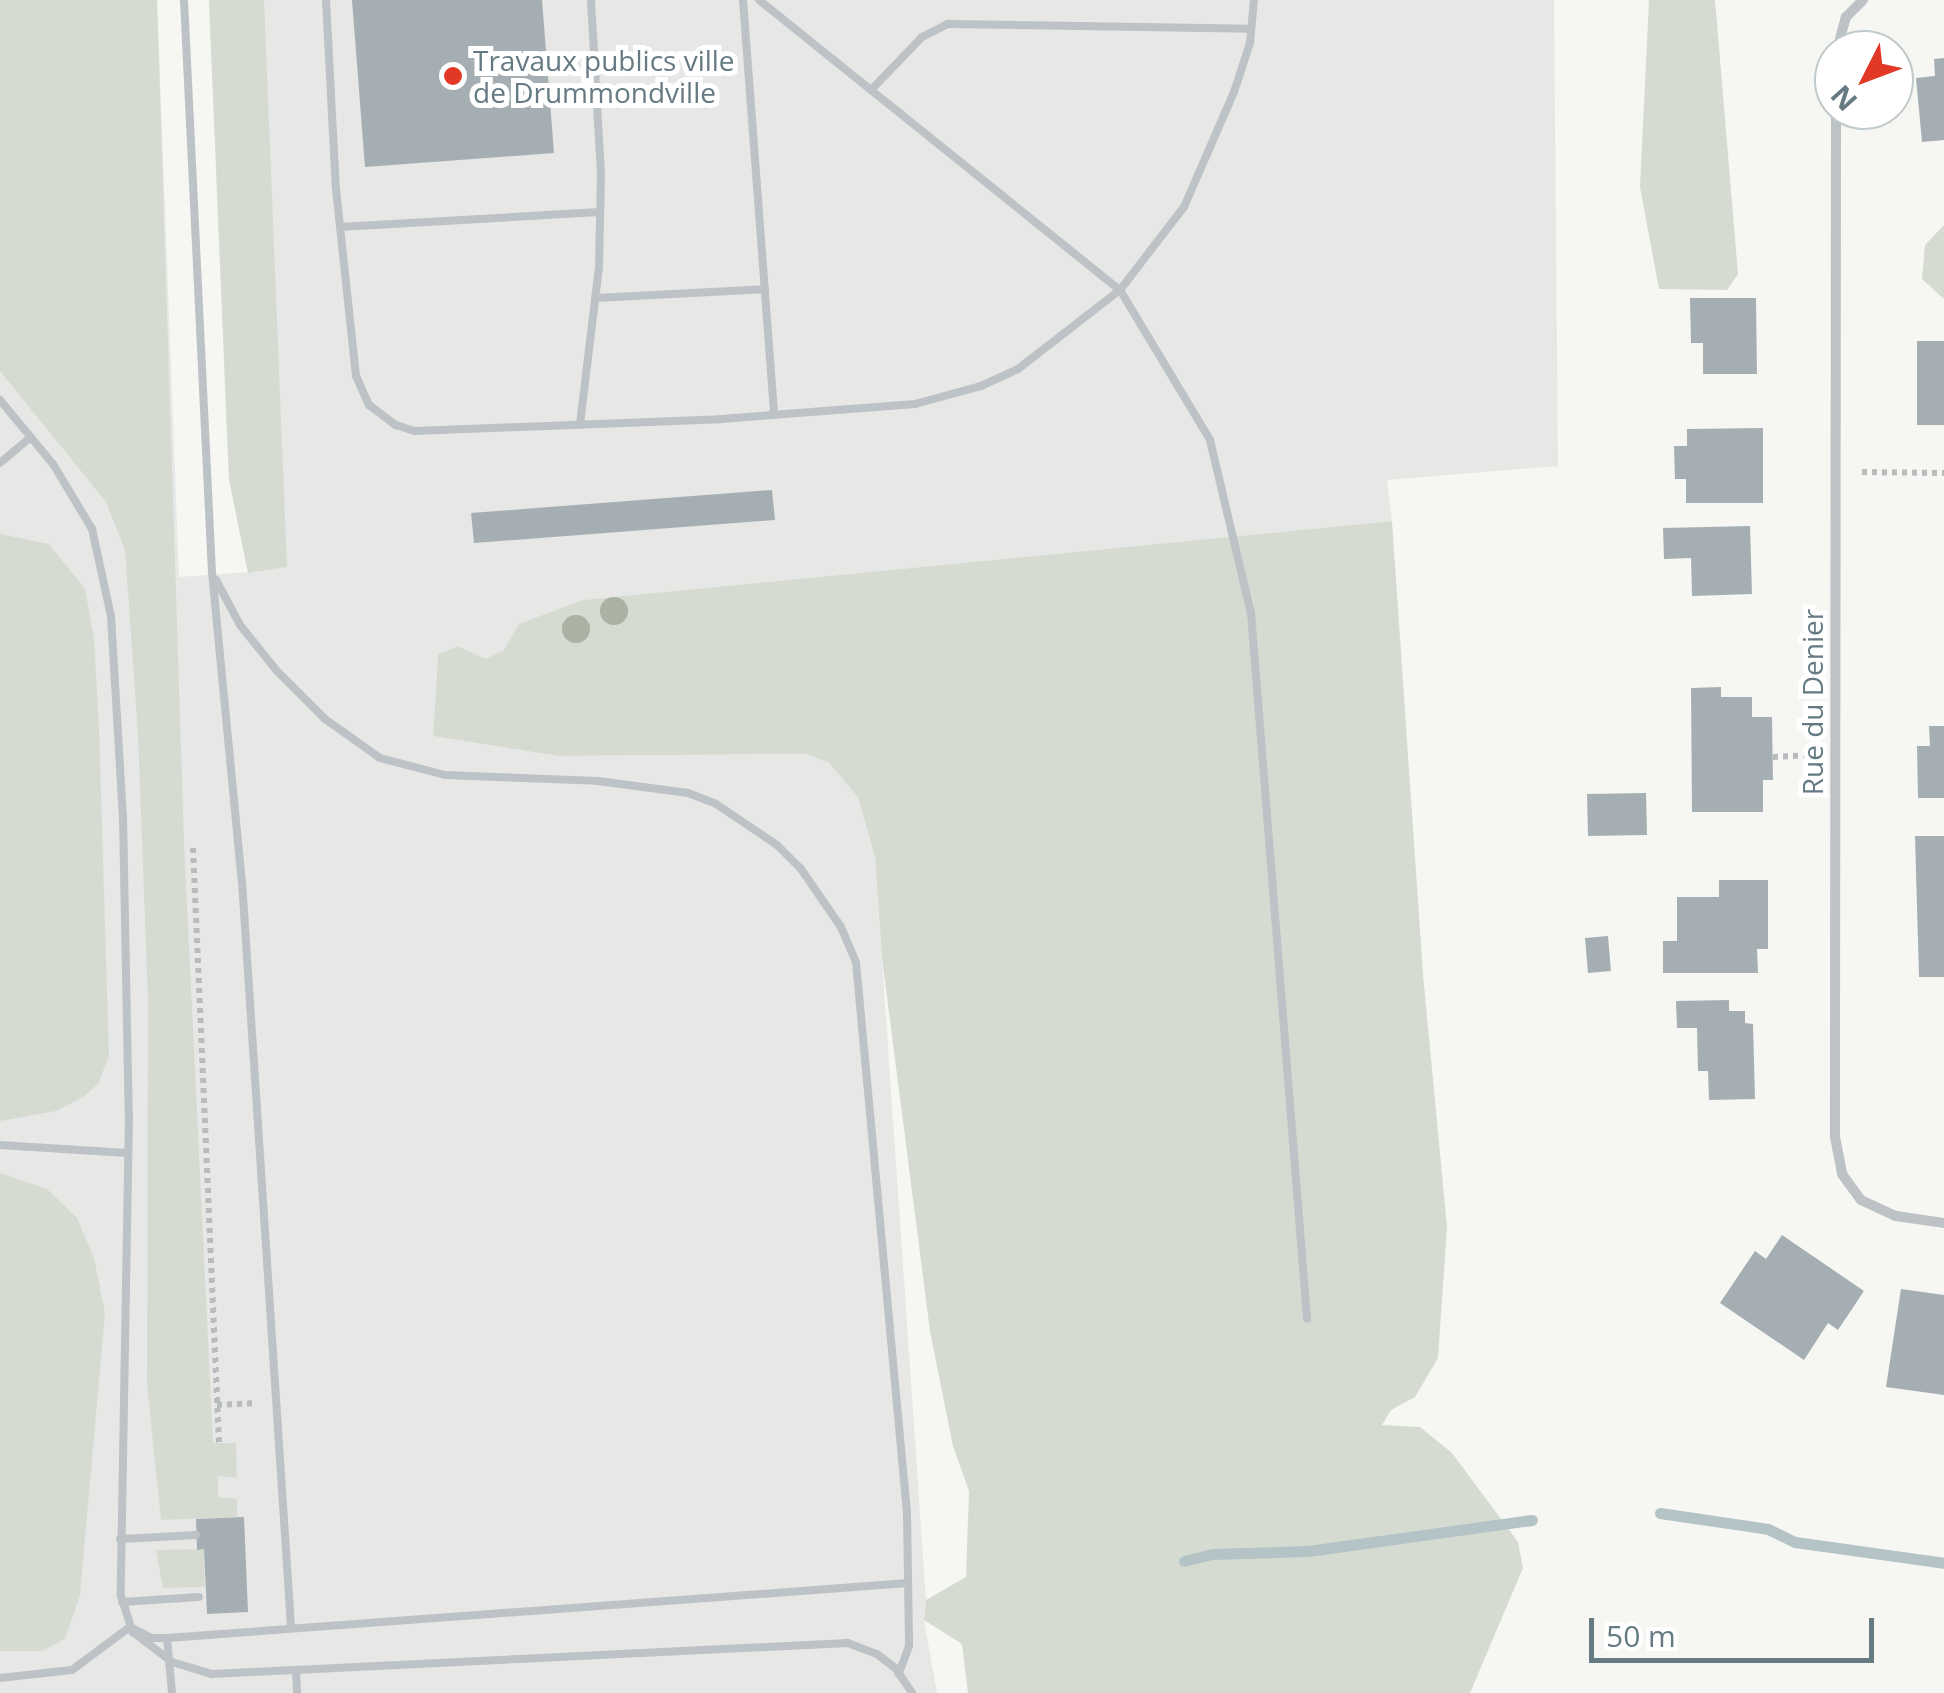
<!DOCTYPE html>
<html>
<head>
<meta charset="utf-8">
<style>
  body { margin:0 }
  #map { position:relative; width:1944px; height:1693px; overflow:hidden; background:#f6f6f2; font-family:"Open Sans",sans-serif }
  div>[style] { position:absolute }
  .built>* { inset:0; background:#e7e7e6 }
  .green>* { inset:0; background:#d6dbd2 }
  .stream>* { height:11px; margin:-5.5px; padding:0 5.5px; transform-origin:5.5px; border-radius:5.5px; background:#b4c4c6 }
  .building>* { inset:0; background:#a5afb3 }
  .path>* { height:6px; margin-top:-3px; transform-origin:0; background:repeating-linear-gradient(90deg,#b9bcbe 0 5px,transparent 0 10px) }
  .lane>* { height:8px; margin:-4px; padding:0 4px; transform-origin:4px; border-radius:4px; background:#bcc2c5 }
  .street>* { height:10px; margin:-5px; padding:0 5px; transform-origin:5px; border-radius:5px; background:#bcc2c5 }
  .trees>* { width:28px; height:28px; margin:-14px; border-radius:50%; background:#aab2a4 }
  .dots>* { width:28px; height:28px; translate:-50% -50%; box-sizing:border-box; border:5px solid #fff; border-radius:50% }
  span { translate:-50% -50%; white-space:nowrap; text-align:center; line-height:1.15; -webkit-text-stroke:10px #fff; paint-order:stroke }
  .poi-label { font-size:28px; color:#657a83 }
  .left { translate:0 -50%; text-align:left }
  .street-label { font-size:28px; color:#657a83 }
  .north { position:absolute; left:1814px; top:30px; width:100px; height:100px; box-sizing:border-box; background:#fff; border:2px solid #c1cacd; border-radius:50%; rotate:228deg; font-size:28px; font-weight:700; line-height:40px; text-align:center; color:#657a83 }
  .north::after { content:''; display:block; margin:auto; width:35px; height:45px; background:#e23826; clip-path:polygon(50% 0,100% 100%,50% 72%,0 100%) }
  .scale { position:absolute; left:1589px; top:1618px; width:285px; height:45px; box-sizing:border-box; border:5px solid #657a83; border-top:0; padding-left:12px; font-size:30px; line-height:35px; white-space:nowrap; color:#657a83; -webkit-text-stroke:8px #fff; paint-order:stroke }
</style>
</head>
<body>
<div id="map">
  <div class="built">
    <div style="clip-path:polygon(0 0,157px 0,179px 577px,248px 572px,229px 479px,209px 0,1554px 0,1558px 466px,1387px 480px,1392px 521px,582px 600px,520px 624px,504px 650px,486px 660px,458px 646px,438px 654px,433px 736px,558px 756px,806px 754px,829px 762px,858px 797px,875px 858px,926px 1600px,924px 1620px,937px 1693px,0 1693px)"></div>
  </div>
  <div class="green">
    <div style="clip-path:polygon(0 0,157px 0,184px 842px,213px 1443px,236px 1443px,237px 1478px,218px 1476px,218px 1497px,237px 1499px,237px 1517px,161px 1520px,147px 1384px,148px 1001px,138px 733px,125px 550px,106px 502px,0 371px)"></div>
    <div style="clip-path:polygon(209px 0,264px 0,287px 567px,248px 573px,229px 479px)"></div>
    <div style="clip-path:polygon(1649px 0,1715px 0,1738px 274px,1727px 290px,1659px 289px,1640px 187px)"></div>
    <div style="clip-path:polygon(1944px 225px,1944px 299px,1922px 279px,1925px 245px)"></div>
    <div style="clip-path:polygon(1392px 521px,1423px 974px,1447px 1227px,1438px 1358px,1415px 1397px,1391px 1410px,1382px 1425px,1420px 1427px,1452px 1453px,1518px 1542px,1523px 1568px,1470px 1693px,968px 1693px,962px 1644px,924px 1620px,926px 1600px,966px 1577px,969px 1491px,953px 1446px,930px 1331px,882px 958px,875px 858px,858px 797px,829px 763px,806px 754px,558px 756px,433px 736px,438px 654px,458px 646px,486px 659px,504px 650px,519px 624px,582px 600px)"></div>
    <div style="clip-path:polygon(0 534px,49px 544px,85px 589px,94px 638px,99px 729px,109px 1056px,98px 1084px,83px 1097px,56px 1111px,0 1121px)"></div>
    <div style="clip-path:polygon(0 1173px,47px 1189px,77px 1218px,94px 1258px,105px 1313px,80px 1595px,65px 1639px,42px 1651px,0 1651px)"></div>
    <div style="clip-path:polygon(204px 1549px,205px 1587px,163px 1588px,156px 1550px)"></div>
  </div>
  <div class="stream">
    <div style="left:1660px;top:1513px;width:109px;rotate:8.4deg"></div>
    <div style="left:1768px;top:1529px;width:30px;rotate:26deg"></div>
    <div style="left:1795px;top:1542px;width:150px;rotate:8deg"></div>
    <div style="left:1184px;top:1561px;width:29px;rotate:-14deg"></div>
    <div style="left:1212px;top:1554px;width:96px;rotate:-1.8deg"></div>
    <div style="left:1308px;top:1551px;width:226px;rotate:-7.9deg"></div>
  </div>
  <div class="building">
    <div style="clip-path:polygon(352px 0,542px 0,554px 153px,365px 167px)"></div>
    <div style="clip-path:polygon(1944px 58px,1944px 140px,1922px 142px,1916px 78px,1935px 76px,1934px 59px)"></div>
    <div style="clip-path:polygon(1690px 298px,1756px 298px,1757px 374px,1703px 374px,1703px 343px,1691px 343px)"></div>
    <div style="clip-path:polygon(1917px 341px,1944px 341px,1944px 425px,1917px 425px)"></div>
    <div style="clip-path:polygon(1763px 428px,1763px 503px,1686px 503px,1686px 479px,1675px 479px,1674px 446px,1687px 446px,1687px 429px)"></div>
    <div style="clip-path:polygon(772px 490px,775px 520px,474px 543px,471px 513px)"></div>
    <div style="clip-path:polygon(1750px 526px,1752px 594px,1692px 596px,1691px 558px,1664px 559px,1663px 528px)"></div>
    <div style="clip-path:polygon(1721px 687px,1721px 697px,1752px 697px,1752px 717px,1772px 717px,1773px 780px,1763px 780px,1763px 812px,1692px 812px,1691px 688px)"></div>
    <div style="clip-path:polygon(1929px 726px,1944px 726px,1944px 798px,1918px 798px,1917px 746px,1930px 746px)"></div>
    <div style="clip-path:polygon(1646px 793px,1647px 835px,1588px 836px,1587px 794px)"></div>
    <div style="clip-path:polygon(1915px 836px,1944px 836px,1944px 977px,1919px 977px)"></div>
    <div style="clip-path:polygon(1719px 880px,1768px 880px,1768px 949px,1757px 949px,1758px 973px,1663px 973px,1663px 941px,1677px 941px,1677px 897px,1719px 897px)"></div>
    <div style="clip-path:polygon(1608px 936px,1611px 971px,1588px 973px,1585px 938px)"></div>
    <div style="clip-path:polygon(1729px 1000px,1729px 1011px,1745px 1011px,1745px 1023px,1753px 1024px,1755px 1099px,1709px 1100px,1708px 1071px,1698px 1071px,1697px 1028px,1677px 1028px,1676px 1001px)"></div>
    <div style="clip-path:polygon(1782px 1235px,1864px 1291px,1838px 1330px,1828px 1323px,1804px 1360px,1720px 1303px,1755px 1251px,1766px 1259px)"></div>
    <div style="clip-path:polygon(1901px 1289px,1944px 1295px,1944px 1395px,1886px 1387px)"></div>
    <div style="clip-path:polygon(244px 1517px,248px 1612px,207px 1614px,204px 1549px,197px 1550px,196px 1519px)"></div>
  </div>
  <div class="path">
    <div style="left:1862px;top:472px;width:82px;rotate:0.7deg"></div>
    <div style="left:1773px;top:757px;width:39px;rotate:-3deg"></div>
    <div style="left:193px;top:848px;width:596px;rotate:87.5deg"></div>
    <div style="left:217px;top:1405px;width:39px;rotate:-3deg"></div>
  </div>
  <div class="lane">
    <div style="left:184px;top:0;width:573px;rotate:87.2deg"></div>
    <div style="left:212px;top:572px;width:310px;rotate:84.5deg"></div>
    <div style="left:242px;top:881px;width:747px;rotate:86.24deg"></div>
    <div style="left:326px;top:0;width:189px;rotate:87deg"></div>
    <div style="left:336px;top:189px;width:188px;rotate:83.9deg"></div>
    <div style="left:356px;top:376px;width:32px;rotate:66deg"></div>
    <div style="left:369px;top:405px;width:34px;rotate:37deg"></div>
    <div style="left:396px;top:425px;width:20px;rotate:18deg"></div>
    <div style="left:415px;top:431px;width:306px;rotate:-2.2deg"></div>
    <div style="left:721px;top:419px;width:195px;rotate:-4.4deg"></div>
    <div style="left:915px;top:404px;width:68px;rotate:-15.3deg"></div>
    <div style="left:981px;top:386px;width:41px;rotate:-24.7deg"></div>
    <div style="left:1018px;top:369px;width:129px;rotate:-37.8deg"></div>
    <div style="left:1120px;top:290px;width:105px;rotate:-52.4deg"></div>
    <div style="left:1184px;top:207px;width:125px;rotate:-66.5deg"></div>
    <div style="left:1234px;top:92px;width:52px;rotate:-71.9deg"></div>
    <div style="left:1250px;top:43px;width:43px;rotate:-84.7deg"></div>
    <div style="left:743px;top:0;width:415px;rotate:85.7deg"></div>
    <div style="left:759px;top:0;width:463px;rotate:38.8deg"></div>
    <div style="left:1120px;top:290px;width:175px;rotate:59deg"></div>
    <div style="left:1210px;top:440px;width:178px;rotate:76.7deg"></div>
    <div style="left:1251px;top:613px;width:708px;rotate:85.46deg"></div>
    <div style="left:871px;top:90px;width:74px;rotate:-46.1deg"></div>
    <div style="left:922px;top:37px;width:29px;rotate:-27deg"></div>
    <div style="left:948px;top:24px;width:303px;rotate:0.9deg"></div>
    <div style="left:340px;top:227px;width:260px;rotate:-3.3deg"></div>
    <div style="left:595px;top:298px;width:170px;rotate:-3deg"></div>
    <div style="left:0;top:400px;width:83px;rotate:50.4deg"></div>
    <div style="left:53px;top:464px;width:76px;rotate:59deg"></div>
    <div style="left:92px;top:529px;width:89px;rotate:77.7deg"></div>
    <div style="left:111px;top:616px;width:200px;rotate:86.6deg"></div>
    <div style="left:123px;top:816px;width:299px;rotate:88.9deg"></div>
    <div style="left:129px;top:1115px;width:481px;rotate:91deg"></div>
    <div style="left:121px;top:1596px;width:38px;rotate:72deg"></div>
    <div style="left:133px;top:1632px;width:49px;rotate:37.6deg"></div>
    <div style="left:172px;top:1662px;width:42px;rotate:16.7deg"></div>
    <div style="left:212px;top:1674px;width:637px;rotate:-2.79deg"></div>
    <div style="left:848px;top:1643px;width:31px;rotate:21deg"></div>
    <div style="left:877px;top:1654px;width:24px;rotate:38deg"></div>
    <div style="left:896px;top:1669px;width:29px;rotate:56deg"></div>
    <div style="left:580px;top:424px;width:157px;rotate:-83.1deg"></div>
    <div style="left:599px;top:268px;width:94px;rotate:-88.8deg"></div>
    <div style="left:601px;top:174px;width:174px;rotate:-93.3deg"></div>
    <div style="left:0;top:463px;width:40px;rotate:-40deg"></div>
    <div style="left:216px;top:580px;width:51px;rotate:61.9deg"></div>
    <div style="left:240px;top:625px;width:59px;rotate:51.2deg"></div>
    <div style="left:277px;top:671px;width:68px;rotate:45deg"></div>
    <div style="left:325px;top:719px;width:67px;rotate:35.3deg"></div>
    <div style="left:380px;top:758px;width:67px;rotate:14.7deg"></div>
    <div style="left:445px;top:775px;width:153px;rotate:2.2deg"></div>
    <div style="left:598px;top:781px;width:91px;rotate:7.6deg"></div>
    <div style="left:688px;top:793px;width:30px;rotate:21deg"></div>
    <div style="left:716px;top:804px;width:73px;rotate:33.9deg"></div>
    <div style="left:777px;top:845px;width:34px;rotate:45deg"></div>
    <div style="left:801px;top:869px;width:70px;rotate:55.4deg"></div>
    <div style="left:841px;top:927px;width:38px;rotate:67deg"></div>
    <div style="left:856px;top:962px;width:553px;rotate:84.71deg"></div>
    <div style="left:907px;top:1513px;width:133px;rotate:89.1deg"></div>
    <div style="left:909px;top:1646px;width:30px;rotate:110deg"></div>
    <div style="left:0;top:1145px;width:127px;rotate:3.6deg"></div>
    <div style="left:120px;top:1539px;width:76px;rotate:-3deg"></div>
    <div style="left:122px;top:1602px;width:77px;rotate:-3.7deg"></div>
    <div style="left:167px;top:1638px;width:55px;rotate:84.8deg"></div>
    <div style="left:296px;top:1671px;width:22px;rotate:87deg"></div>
    <div style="left:0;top:1678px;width:72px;rotate:-6.3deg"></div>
    <div style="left:72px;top:1670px;width:72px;rotate:-36.6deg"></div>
    <div style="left:130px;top:1627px;width:25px;rotate:27deg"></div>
    <div style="left:152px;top:1638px;width:15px"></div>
    <div style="left:167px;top:1638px;width:743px;rotate:-4.24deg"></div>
  </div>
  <div class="street">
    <div style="left:1837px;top:50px;width:34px;rotate:-75deg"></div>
    <div style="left:1846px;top:17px;width:24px;rotate:-45deg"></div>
    <div style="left:1836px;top:110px;width:1027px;rotate:90.06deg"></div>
    <div style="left:1835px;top:1137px;width:38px;rotate:79deg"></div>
    <div style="left:1842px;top:1174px;width:32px;rotate:54deg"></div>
    <div style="left:1861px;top:1200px;width:38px;rotate:25deg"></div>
    <div style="left:1896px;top:1216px;width:49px;rotate:8.3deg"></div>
  </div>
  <div class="trees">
    <div style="left:614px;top:611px"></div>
    <div style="left:576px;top:629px"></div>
  </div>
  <div class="dots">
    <div style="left:453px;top:76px;background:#e23826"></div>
  </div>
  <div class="poi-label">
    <span class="left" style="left:473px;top:76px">Travaux publics ville<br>de Drummondville</span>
  </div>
  <div class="street-label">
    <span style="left:1812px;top:702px;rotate:-90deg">Rue du Denier</span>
  </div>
  <div class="north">N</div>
  <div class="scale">50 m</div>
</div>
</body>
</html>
